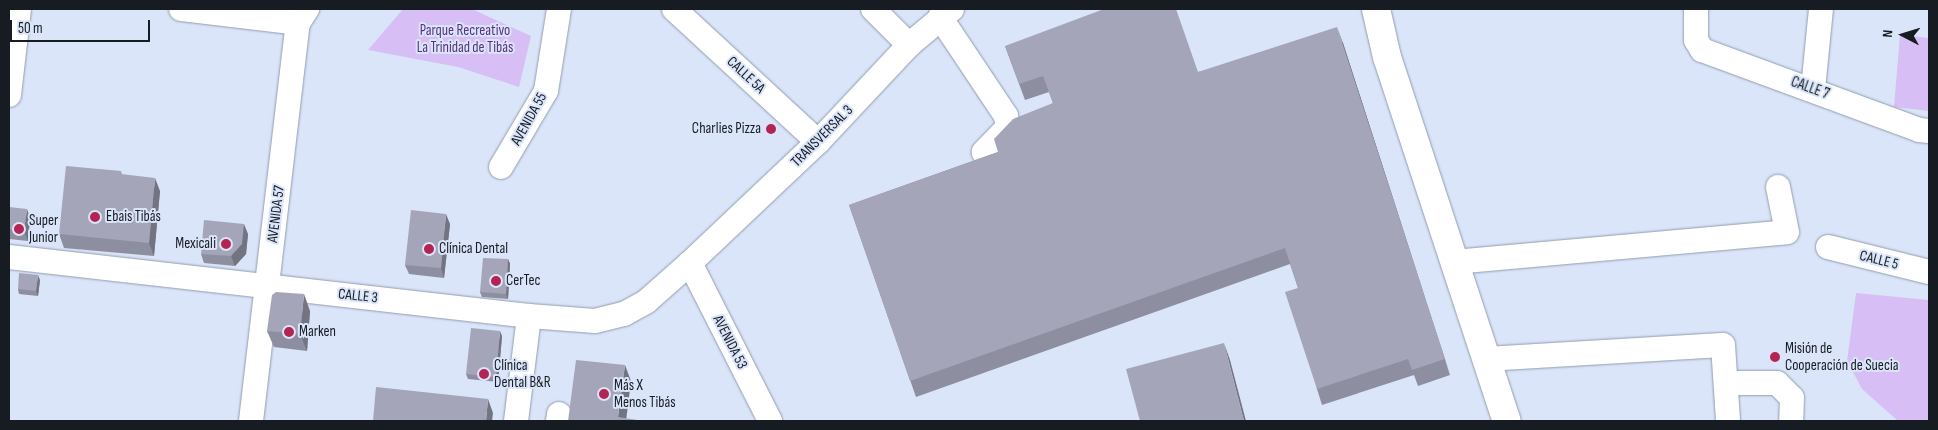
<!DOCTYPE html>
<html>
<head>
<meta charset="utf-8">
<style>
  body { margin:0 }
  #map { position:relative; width:1938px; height:430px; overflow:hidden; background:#dae5f9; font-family:"Sofia Sans Condensed",sans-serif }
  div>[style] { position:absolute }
  .green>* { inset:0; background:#d7bff6 }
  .roads { filter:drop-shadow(0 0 1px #929cae) drop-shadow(0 0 1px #929cae) }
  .minor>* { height:24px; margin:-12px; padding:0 12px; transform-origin:12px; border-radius:12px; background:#fff }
  .major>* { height:28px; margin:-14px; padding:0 14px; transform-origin:14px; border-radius:14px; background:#fff }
  .wall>* { inset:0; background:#8d8e9f }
  .shaded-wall>* { inset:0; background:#737482 }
  .building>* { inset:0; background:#a4a5b9 }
  .dots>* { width:14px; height:14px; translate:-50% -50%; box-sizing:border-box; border:2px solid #dae5f9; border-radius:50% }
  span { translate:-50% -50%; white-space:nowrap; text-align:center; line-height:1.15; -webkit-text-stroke:4px #dae5f9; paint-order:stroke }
  .park-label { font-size:15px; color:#5a3181 }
  .street-label { font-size:15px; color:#171b22 }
  .poi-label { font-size:15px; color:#171b22 }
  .right { translate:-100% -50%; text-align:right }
  .left { translate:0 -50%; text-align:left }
  .frame { position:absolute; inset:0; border:10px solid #171b22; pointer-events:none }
  .north { position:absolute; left:1878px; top:10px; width:50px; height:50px; -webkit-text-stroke:4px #dae5f9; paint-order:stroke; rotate:275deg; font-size:14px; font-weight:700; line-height:20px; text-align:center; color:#171b22 }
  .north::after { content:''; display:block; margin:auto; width:18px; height:22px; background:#171b22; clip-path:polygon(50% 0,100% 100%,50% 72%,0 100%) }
  .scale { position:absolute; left:10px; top:20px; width:140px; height:22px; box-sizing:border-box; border:2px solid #171b22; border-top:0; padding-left:6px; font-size:15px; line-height:18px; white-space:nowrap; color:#171b22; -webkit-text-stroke:4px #dae5f9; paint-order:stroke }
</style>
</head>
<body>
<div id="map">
  <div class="green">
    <div style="clip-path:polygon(403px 9px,472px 9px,531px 36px,519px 87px,458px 67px,368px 50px)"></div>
    <div style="clip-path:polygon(1900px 35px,1929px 38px,1929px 111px,1894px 107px)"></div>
    <div style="clip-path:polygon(1856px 293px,1929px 300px,1929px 421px,1898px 421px,1862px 389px,1847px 361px)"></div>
  </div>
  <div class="roads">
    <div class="minor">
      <div style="left:181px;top:9px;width:118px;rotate:6.8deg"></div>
      <div style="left:674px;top:9px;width:196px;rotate:42.7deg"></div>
      <div style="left:873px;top:9px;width:51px;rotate:45deg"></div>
      <div style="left:1696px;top:9px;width:31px;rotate:90deg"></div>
      <div style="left:1696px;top:40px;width:12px;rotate:59deg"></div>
      <div style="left:1702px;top:50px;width:231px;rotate:20.2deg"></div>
      <div style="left:1919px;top:130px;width:10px;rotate:6deg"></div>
      <div style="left:940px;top:17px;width:119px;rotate:56.3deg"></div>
      <div style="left:1006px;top:116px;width:11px;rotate:80deg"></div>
      <div style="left:1008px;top:127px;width:35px;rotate:134deg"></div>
      <div style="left:1813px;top:89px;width:80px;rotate:-84.3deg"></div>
      <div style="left:9px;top:95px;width:87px;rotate:-83.4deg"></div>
      <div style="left:501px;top:167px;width:88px;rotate:-59.4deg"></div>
      <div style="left:546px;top:91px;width:83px;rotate:-81deg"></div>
      <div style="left:1828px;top:247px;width:104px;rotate:13.9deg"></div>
      <div style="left:9px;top:257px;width:523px;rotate:6.47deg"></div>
      <div style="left:529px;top:316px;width:66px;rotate:4.3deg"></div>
      <div style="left:595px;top:321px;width:30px;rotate:-14deg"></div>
      <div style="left:624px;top:314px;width:26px;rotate:-29deg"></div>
      <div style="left:647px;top:301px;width:57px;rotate:-41.5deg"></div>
      <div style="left:690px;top:263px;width:176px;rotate:-43.4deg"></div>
      <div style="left:818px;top:142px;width:133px;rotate:-46.8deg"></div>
      <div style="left:909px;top:45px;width:56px;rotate:-39.9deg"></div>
      <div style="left:1454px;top:262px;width:334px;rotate:-5.1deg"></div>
      <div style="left:1787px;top:232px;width:46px;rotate:-101.3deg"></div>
      <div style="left:690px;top:263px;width:177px;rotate:63.1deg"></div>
      <div style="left:1485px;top:359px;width:238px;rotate:-3.4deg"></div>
      <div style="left:1723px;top:345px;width:76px;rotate:86.2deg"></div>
      <div style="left:1727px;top:383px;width:50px"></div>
      <div style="left:1777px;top:383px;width:21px;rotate:45deg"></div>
      <div style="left:1792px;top:398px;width:23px;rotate:92deg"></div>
      <div style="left:251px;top:421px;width:401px;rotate:-83.3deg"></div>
      <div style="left:298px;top:23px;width:17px;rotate:-57deg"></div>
      <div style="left:516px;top:421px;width:106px;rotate:-82.9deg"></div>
      <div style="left:558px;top:421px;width:7px;rotate:-82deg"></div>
    </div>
    <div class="major">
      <div style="left:1376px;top:9px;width:49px;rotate:77.1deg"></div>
      <div style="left:1387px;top:57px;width:383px;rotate:71.8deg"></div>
    </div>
  </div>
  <div class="wall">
    <div style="clip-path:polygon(1343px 43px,1450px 375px,1418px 386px,1414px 375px,1322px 405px,1317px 389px,1298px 288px,1290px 264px,916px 397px,849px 205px,998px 152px,1053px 103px,1049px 92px,1025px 100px,1005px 46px,1198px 72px)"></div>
    <div style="clip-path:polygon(121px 171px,122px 175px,160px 191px,154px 256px,64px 248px,59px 234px)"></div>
    <div style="clip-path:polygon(9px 207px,30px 218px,28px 241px,9px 239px)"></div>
    <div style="clip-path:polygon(450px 224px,444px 278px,409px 274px,405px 265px)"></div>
    <div style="clip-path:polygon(248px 234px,246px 254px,235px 266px,204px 263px,201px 254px)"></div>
    <div style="clip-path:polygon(508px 259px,510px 264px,508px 299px,482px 297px,480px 292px)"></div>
    <div style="clip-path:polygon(40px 280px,38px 296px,19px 294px,18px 289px)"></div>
    <div style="clip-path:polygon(310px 311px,307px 351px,274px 347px,267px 331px)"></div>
    <div style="clip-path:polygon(502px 336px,498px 382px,468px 379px,466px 374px)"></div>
  </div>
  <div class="shaded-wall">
    <div style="clip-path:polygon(1337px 27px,1343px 43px,1450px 375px,1445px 359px)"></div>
    <div style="clip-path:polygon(155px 178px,160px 191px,154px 256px,149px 243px)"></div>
    <div style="clip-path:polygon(27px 209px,30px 218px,28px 241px,24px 231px)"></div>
    <div style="clip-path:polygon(446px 214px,450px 224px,444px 278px,441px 268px)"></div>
    <div style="clip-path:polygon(244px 224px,248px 234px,246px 254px,235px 266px,231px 256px)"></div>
    <div style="clip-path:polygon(508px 259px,510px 264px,508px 299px,506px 294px)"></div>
    <div style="clip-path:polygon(38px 275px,40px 280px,38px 296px,36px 291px)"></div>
    <div style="clip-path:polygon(304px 294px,310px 311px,307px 351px,300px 334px)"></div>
    <div style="clip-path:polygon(500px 331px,502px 336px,498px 382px,496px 377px)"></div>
    <div style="clip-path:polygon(1224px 343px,1230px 360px,1246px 421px,1244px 421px)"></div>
    <div style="clip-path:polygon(625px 365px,631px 381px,626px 421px,618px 417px)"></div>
    <div style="clip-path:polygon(488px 399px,493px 413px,492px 421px,486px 421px)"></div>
  </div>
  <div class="building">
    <div style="clip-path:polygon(1104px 9px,1176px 9px,1198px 72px,1337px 27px,1445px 359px,1412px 370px,1408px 359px,1317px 389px,1285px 292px,1298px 288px,1285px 248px,910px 381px,849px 205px,998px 152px,994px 139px,1013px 119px,1053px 103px,1043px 76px,1019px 84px,1005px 46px)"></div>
    <div style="clip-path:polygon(66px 166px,121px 171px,121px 174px,155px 178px,149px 243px,59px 234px)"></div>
    <div style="clip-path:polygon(9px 207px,27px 209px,24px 231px,9px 229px)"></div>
    <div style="clip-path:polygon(411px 210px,446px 214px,441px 268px,405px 265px)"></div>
    <div style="clip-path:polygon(204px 220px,244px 224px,242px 244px,231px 256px,201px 254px)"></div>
    <div style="clip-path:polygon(483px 258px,508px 259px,506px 294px,480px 292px)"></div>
    <div style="clip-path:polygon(19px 273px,38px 275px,36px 291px,18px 289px)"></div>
    <div style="clip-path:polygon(276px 292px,304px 294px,300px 334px,267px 331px,272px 295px)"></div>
    <div style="clip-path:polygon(471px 328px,500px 331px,496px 377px,466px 374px)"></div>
    <div style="clip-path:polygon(1224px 343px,1244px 421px,1140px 421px,1126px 369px)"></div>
    <div style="clip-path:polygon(576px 360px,625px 365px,618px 417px,644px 421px,568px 421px)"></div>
    <div style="clip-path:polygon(376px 387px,488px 399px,486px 421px,373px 421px)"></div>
  </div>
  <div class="dots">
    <div style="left:771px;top:129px;background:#b42453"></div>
    <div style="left:95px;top:217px;background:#b42453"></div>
    <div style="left:19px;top:229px;background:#b42453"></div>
    <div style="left:226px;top:244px;background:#b42453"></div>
    <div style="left:429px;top:249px;background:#b42453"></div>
    <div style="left:496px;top:281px;background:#b42453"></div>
    <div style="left:289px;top:332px;background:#b42453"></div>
    <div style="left:1775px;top:357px;background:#b42453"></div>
    <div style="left:484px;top:374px;background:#b42453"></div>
    <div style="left:604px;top:394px;background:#b42453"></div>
  </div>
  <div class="park-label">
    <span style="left:465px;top:39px">Parque Recreativo<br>La Trinidad de Tibás</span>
  </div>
  <div class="street-label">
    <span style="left:746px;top:75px;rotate:43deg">CALLE 5A</span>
    <span style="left:1810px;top:88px;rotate:20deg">CALLE 7</span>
    <span style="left:529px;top:119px;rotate:-61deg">AVENIDA 55</span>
    <span style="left:822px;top:136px;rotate:-45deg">TRANSVERSAL 3</span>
    <span style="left:276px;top:214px;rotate:-83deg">AVENIDA 57</span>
    <span style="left:1879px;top:260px;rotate:14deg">CALLE 5</span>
    <span style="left:358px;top:296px;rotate:6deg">CALLE 3</span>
    <span style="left:730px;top:342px;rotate:63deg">AVENIDA 53</span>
  </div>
  <div class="poi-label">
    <span class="right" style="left:761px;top:129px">Charlies Pizza</span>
    <span class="left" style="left:106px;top:217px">Ebais Tibás</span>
    <span class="left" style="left:29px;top:229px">Super<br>Junior</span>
    <span class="right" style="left:216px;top:244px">Mexicali</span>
    <span class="left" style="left:439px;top:249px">Clínica Dental</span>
    <span class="left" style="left:506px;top:281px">CerTec</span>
    <span class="left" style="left:299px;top:332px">Marken</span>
    <span class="left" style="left:1785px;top:357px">Misión de<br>Cooperación de Suecia</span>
    <span class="left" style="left:494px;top:374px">Clínica<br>Dental B&amp;R</span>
    <span class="left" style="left:614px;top:394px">Más X<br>Menos Tibás</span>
  </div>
  <div class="frame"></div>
  <div class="north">N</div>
  <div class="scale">50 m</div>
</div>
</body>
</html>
